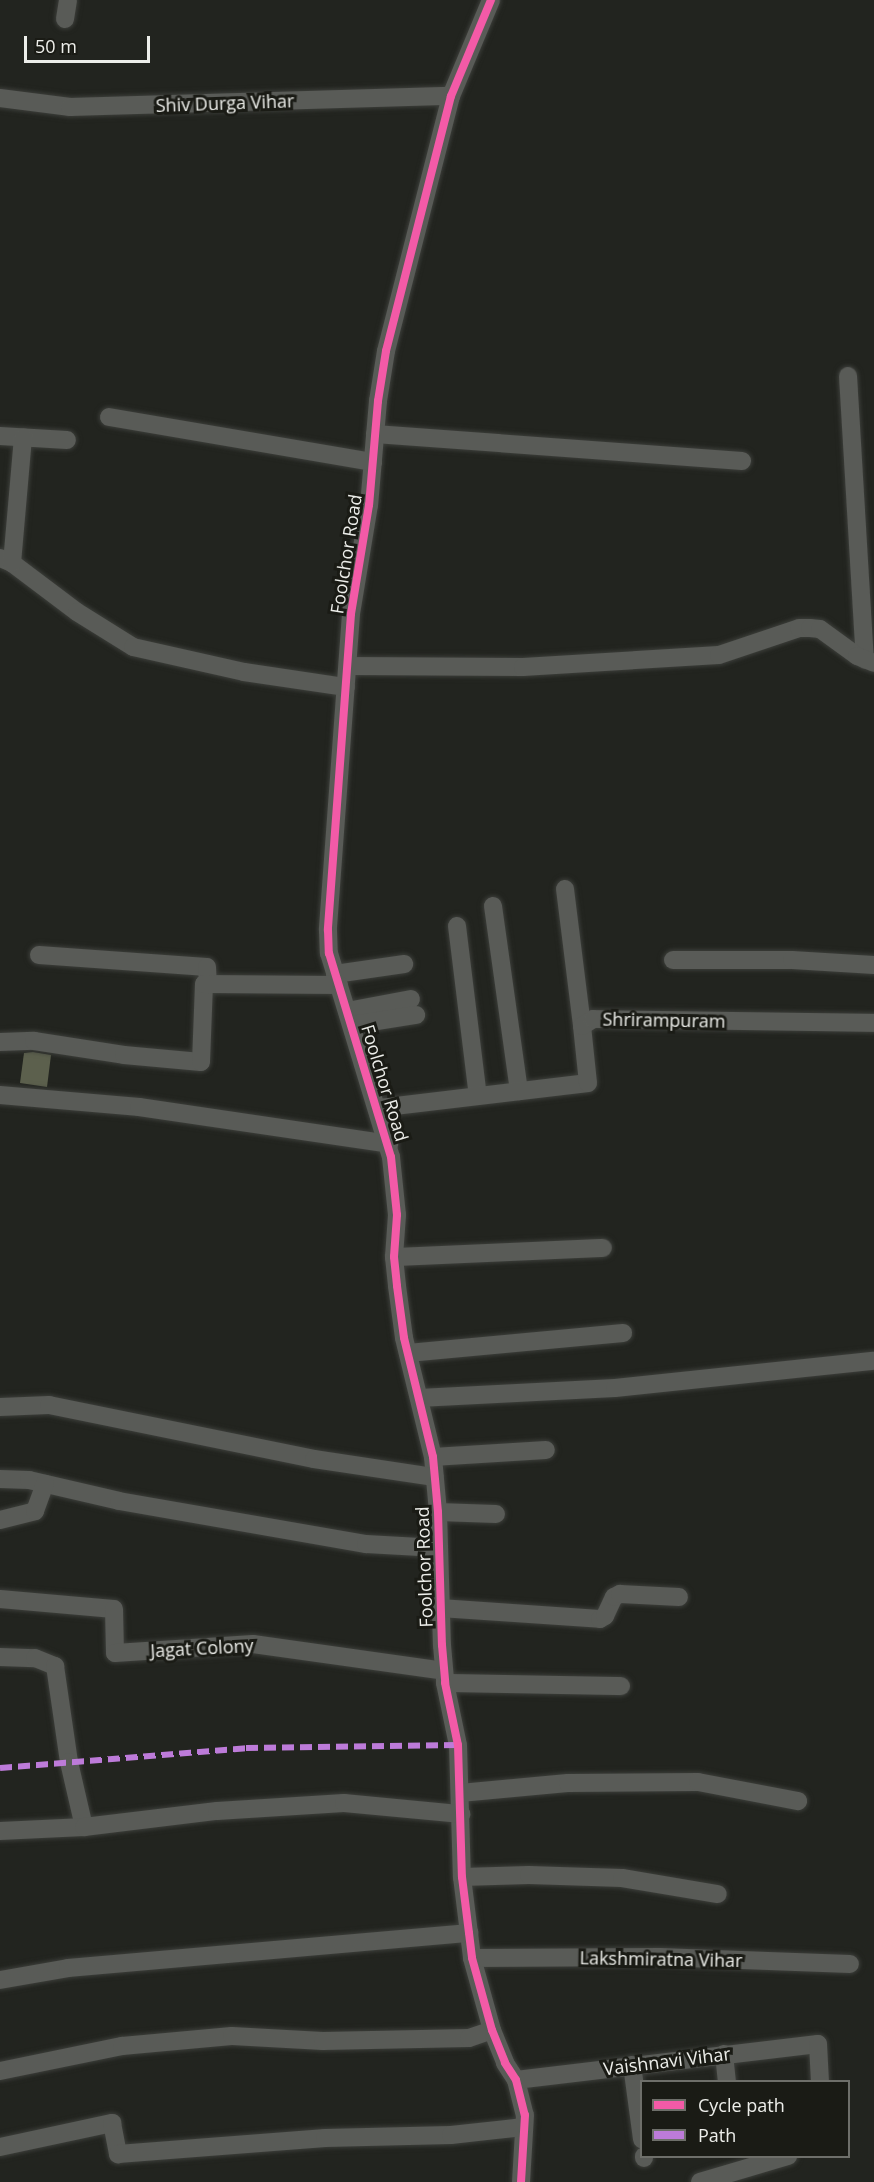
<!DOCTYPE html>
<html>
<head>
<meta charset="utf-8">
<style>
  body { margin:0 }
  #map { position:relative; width:874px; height:2182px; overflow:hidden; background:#22241f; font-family:"Open Sans",sans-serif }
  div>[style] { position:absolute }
  .building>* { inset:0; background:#5c604d }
  .roads { filter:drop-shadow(0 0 2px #3c3e3a) drop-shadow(0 0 2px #3c3e3a) }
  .minor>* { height:18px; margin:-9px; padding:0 9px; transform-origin:9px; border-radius:9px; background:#595b57 }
  .quiet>* { height:6px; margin-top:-3px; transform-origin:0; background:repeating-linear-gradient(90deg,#bd7bd9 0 12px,transparent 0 18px) }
  .cycleway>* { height:8px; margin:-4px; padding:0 4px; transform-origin:4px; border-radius:4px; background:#f35aa7 }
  span { translate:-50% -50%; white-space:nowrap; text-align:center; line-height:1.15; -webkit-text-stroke:6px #1a1b15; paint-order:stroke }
  .street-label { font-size:18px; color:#edeeea }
  .legend { position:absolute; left:640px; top:2080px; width:210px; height:78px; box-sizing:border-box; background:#1a1b15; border:2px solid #6e6f6a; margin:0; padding:8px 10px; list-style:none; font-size:18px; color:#edeeea }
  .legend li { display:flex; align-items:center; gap:12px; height:30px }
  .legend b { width:30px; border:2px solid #6e6f6a }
  .scale { position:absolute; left:24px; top:36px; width:126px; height:27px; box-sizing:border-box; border:3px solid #edeeea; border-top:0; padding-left:8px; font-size:18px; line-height:21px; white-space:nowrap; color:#edeeea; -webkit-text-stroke:4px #1a1b15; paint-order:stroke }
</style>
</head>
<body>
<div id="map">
  <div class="building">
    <div style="clip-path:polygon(33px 1052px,51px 1055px,47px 1087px,20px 1083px,24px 1053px)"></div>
  </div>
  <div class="roads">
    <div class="minor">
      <div style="left:491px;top:0;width:104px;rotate:112.6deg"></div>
      <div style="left:451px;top:96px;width:263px;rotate:104.3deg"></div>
      <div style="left:386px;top:351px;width:51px;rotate:99.1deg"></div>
      <div style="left:378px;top:401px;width:104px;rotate:94.9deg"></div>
      <div style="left:369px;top:505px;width:110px;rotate:99.4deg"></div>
      <div style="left:351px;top:614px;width:317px;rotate:94.2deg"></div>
      <div style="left:328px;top:930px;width:23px;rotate:88deg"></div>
      <div style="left:329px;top:953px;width:213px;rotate:73.1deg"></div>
      <div style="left:391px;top:1157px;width:58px;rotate:84.1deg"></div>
      <div style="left:397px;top:1215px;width:42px;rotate:94.1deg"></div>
      <div style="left:394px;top:1257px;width:29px;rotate:84deg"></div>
      <div style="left:397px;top:1286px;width:52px;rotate:82.3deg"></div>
      <div style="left:404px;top:1338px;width:122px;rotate:76.3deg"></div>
      <div style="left:433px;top:1457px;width:55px;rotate:84.8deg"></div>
      <div style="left:438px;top:1512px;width:133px;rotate:88.3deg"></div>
      <div style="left:442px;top:1645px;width:38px;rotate:85deg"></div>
      <div style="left:445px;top:1683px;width:63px;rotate:78.2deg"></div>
      <div style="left:458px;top:1745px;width:132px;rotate:88.3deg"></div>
      <div style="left:462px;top:1877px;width:56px;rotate:82.9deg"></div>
      <div style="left:469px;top:1933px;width:25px;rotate:83deg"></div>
      <div style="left:472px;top:1958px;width:75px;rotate:74.5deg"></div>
      <div style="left:492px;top:2030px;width:35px;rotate:68deg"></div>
      <div style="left:505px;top:2063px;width:20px;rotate:57deg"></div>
      <div style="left:516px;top:2080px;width:36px;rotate:76deg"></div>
      <div style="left:525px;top:2115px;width:67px;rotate:93.4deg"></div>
      <div style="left:65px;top:19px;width:19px;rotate:-81deg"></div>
      <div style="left:0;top:98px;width:71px;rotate:7.3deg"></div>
      <div style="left:70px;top:107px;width:381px;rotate:-1.7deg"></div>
      <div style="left:848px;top:376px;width:284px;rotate:86.6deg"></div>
      <div style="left:109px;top:417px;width:268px;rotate:9.7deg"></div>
      <div style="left:375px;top:434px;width:368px;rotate:4.2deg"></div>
      <div style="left:0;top:436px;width:67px;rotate:3.4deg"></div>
      <div style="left:0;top:558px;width:13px;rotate:23deg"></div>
      <div style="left:12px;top:563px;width:81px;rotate:37deg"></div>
      <div style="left:77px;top:612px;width:66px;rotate:32deg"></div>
      <div style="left:133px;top:647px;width:114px;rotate:12.7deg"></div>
      <div style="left:244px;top:672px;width:103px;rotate:8.4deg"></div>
      <div style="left:12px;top:563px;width:126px;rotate:-85deg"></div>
      <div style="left:348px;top:666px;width:175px;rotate:0.3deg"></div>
      <div style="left:523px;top:667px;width:196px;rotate:-3.5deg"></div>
      <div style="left:719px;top:655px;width:84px;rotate:-18.6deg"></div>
      <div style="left:799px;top:628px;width:11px"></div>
      <div style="left:810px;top:628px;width:10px;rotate:6deg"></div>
      <div style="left:820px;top:629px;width:46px;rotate:36.1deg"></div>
      <div style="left:857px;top:656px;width:18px;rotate:22deg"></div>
      <div style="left:565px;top:889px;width:138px;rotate:82.9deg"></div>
      <div style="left:493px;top:906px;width:187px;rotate:82deg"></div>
      <div style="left:457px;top:926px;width:171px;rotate:83deg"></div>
      <div style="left:39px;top:955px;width:168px;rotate:4.1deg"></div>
      <div style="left:207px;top:967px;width:17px;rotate:87deg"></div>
      <div style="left:673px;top:960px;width:119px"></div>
      <div style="left:792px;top:960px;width:82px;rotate:3.5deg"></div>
      <div style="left:335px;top:974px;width:70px;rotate:-8.2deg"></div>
      <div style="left:347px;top:1011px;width:65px;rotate:-10.6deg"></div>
      <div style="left:352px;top:1025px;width:65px;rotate:-8.9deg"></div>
      <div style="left:0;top:1042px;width:34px;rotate:-2deg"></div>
      <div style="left:34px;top:1041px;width:91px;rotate:8.8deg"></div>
      <div style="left:124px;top:1055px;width:77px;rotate:5.2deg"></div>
      <div style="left:201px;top:1062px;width:78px;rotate:-87.8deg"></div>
      <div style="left:204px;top:984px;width:135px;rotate:0.4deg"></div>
      <div style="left:0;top:1095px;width:140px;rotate:4.9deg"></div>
      <div style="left:139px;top:1107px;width:253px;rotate:8.4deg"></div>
      <div style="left:378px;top:1108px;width:211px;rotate:-6.8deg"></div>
      <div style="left:588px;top:1083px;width:57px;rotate:-96deg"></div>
      <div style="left:582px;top:1026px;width:13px;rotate:-32deg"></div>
      <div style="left:593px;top:1019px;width:281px;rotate:0.8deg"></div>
      <div style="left:394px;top:1257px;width:209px;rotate:-2.5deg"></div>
      <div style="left:408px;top:1353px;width:216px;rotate:-5.3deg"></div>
      <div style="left:419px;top:1398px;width:196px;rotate:-2.9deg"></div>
      <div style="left:615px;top:1388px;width:260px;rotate:-6deg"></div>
      <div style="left:0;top:1407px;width:49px;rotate:-2.3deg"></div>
      <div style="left:49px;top:1405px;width:270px;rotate:11.5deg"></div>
      <div style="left:314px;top:1459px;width:122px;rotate:8.5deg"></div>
      <div style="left:433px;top:1457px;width:113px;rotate:-3.5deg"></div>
      <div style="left:0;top:1479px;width:29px;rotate:2deg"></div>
      <div style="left:29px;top:1480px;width:92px;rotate:13.1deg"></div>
      <div style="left:119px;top:1501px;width:251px;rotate:9.9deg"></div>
      <div style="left:366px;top:1544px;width:72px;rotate:3.2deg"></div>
      <div style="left:438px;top:1512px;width:58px;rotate:2deg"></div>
      <div style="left:0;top:1520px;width:36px;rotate:-14deg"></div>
      <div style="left:35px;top:1511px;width:29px;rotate:-70deg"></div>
      <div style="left:0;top:1599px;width:114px;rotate:5deg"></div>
      <div style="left:114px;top:1609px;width:44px;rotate:88.7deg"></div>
      <div style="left:115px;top:1653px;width:138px;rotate:-3.7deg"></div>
      <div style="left:253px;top:1644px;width:193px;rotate:8deg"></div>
      <div style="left:440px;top:1608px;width:160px;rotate:3.9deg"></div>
      <div style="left:600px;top:1619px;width:6px;rotate:-31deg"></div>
      <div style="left:605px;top:1616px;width:21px;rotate:-65deg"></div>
      <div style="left:614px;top:1597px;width:7px;rotate:-27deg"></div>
      <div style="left:620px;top:1594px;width:59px;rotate:2.9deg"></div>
      <div style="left:0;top:1657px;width:35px;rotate:2deg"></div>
      <div style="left:35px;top:1658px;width:22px;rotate:22deg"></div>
      <div style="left:55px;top:1666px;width:97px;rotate:81.7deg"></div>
      <div style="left:69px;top:1762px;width:67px;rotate:77deg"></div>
      <div style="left:445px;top:1683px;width:176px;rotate:1deg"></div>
      <div style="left:460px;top:1793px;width:108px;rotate:-5.3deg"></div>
      <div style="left:568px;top:1783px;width:130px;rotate:-0.4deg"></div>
      <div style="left:698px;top:1782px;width:102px;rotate:10.8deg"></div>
      <div style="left:0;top:1831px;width:84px;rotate:-2.7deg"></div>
      <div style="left:84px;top:1827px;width:134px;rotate:-6.9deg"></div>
      <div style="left:217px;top:1811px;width:127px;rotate:-3.6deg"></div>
      <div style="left:344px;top:1803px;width:118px;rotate:5.4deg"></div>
      <div style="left:462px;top:1877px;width:67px;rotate:-1.7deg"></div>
      <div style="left:529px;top:1875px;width:93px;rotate:1.8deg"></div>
      <div style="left:622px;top:1878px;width:97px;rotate:9.5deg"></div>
      <div style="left:472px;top:1958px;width:188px;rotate:-0.3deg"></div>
      <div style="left:660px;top:1957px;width:190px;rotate:2.1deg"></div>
      <div style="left:0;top:1980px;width:69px;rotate:-10deg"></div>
      <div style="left:68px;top:1968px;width:403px;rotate:-5deg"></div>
      <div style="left:724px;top:2054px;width:28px;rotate:84deg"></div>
      <div style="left:632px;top:2065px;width:75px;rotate:82.3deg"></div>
      <div style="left:0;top:2071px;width:125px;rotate:-11.6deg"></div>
      <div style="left:122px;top:2046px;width:110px;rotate:-5.2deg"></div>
      <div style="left:232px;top:2036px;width:91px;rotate:3.1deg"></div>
      <div style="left:323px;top:2041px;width:146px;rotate:-1.2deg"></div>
      <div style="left:469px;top:2038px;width:24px;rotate:-19deg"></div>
      <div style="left:516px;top:2080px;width:304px;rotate:-6.8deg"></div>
      <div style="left:818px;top:2044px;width:38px;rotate:87deg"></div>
      <div style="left:0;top:2147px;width:115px;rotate:-12.1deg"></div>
      <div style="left:112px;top:2123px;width:32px;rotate:79deg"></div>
      <div style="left:118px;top:2154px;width:208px;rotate:-4.4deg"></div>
      <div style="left:325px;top:2138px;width:126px;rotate:-1.4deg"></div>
      <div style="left:451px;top:2135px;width:73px;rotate:-6.3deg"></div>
      <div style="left:644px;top:2156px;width:2px;rotate:90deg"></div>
      <div style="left:700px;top:2182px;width:92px;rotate:-16.5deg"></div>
    </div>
  </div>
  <div class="quiet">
    <div style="left:0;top:1768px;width:247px;rotate:-4.6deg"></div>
    <div style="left:246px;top:1748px;width:212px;rotate:-0.8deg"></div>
  </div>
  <div class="cycleway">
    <div style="left:491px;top:0;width:104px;rotate:112.6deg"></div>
    <div style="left:451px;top:96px;width:263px;rotate:104.3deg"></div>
    <div style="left:386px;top:351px;width:51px;rotate:99.1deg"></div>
    <div style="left:378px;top:401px;width:104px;rotate:94.9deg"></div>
    <div style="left:369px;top:505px;width:110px;rotate:99.4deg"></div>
    <div style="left:351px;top:614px;width:317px;rotate:94.2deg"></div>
    <div style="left:328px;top:930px;width:23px;rotate:88deg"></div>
    <div style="left:329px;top:953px;width:213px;rotate:73.1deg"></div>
    <div style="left:391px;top:1157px;width:58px;rotate:84.1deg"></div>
    <div style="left:397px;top:1215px;width:42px;rotate:94.1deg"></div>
    <div style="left:394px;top:1257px;width:29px;rotate:84deg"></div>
    <div style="left:397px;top:1286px;width:52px;rotate:82.3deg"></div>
    <div style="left:404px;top:1338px;width:122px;rotate:76.3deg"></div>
    <div style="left:433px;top:1457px;width:55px;rotate:84.8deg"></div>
    <div style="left:438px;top:1512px;width:133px;rotate:88.3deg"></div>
    <div style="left:442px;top:1645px;width:38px;rotate:85deg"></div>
    <div style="left:445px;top:1683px;width:63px;rotate:78.2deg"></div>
    <div style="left:458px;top:1745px;width:132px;rotate:88.3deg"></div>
    <div style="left:462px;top:1877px;width:56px;rotate:82.9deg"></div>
    <div style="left:469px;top:1933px;width:25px;rotate:83deg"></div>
    <div style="left:472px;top:1958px;width:75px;rotate:74.5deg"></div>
    <div style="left:492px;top:2030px;width:35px;rotate:68deg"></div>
    <div style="left:505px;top:2063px;width:20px;rotate:57deg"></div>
    <div style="left:516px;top:2080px;width:36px;rotate:76deg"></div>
    <div style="left:525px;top:2115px;width:67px;rotate:93.4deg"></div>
  </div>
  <div class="street-label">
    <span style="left:225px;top:103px;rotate:-2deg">Shiv Durga Vihar</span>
    <span style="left:346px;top:554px;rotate:-81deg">Foolchor Road</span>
    <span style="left:664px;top:1020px;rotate:1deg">Shrirampuram</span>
    <span style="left:385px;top:1083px;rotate:73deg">Foolchor Road</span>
    <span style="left:424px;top:1567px;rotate:-92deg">Foolchor Road</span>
    <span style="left:202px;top:1648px;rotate:-3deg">Jagat Colony</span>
    <span style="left:661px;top:1959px;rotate:1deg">Lakshmiratna Vihar</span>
    <span style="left:667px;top:2061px;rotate:-7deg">Vaishnavi Vihar</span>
  </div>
  <ul class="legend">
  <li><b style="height:8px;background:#f35aa7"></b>Cycle path</li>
  <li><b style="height:8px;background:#bd7bd9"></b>Path</li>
  </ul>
  <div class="scale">50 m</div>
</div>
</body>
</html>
